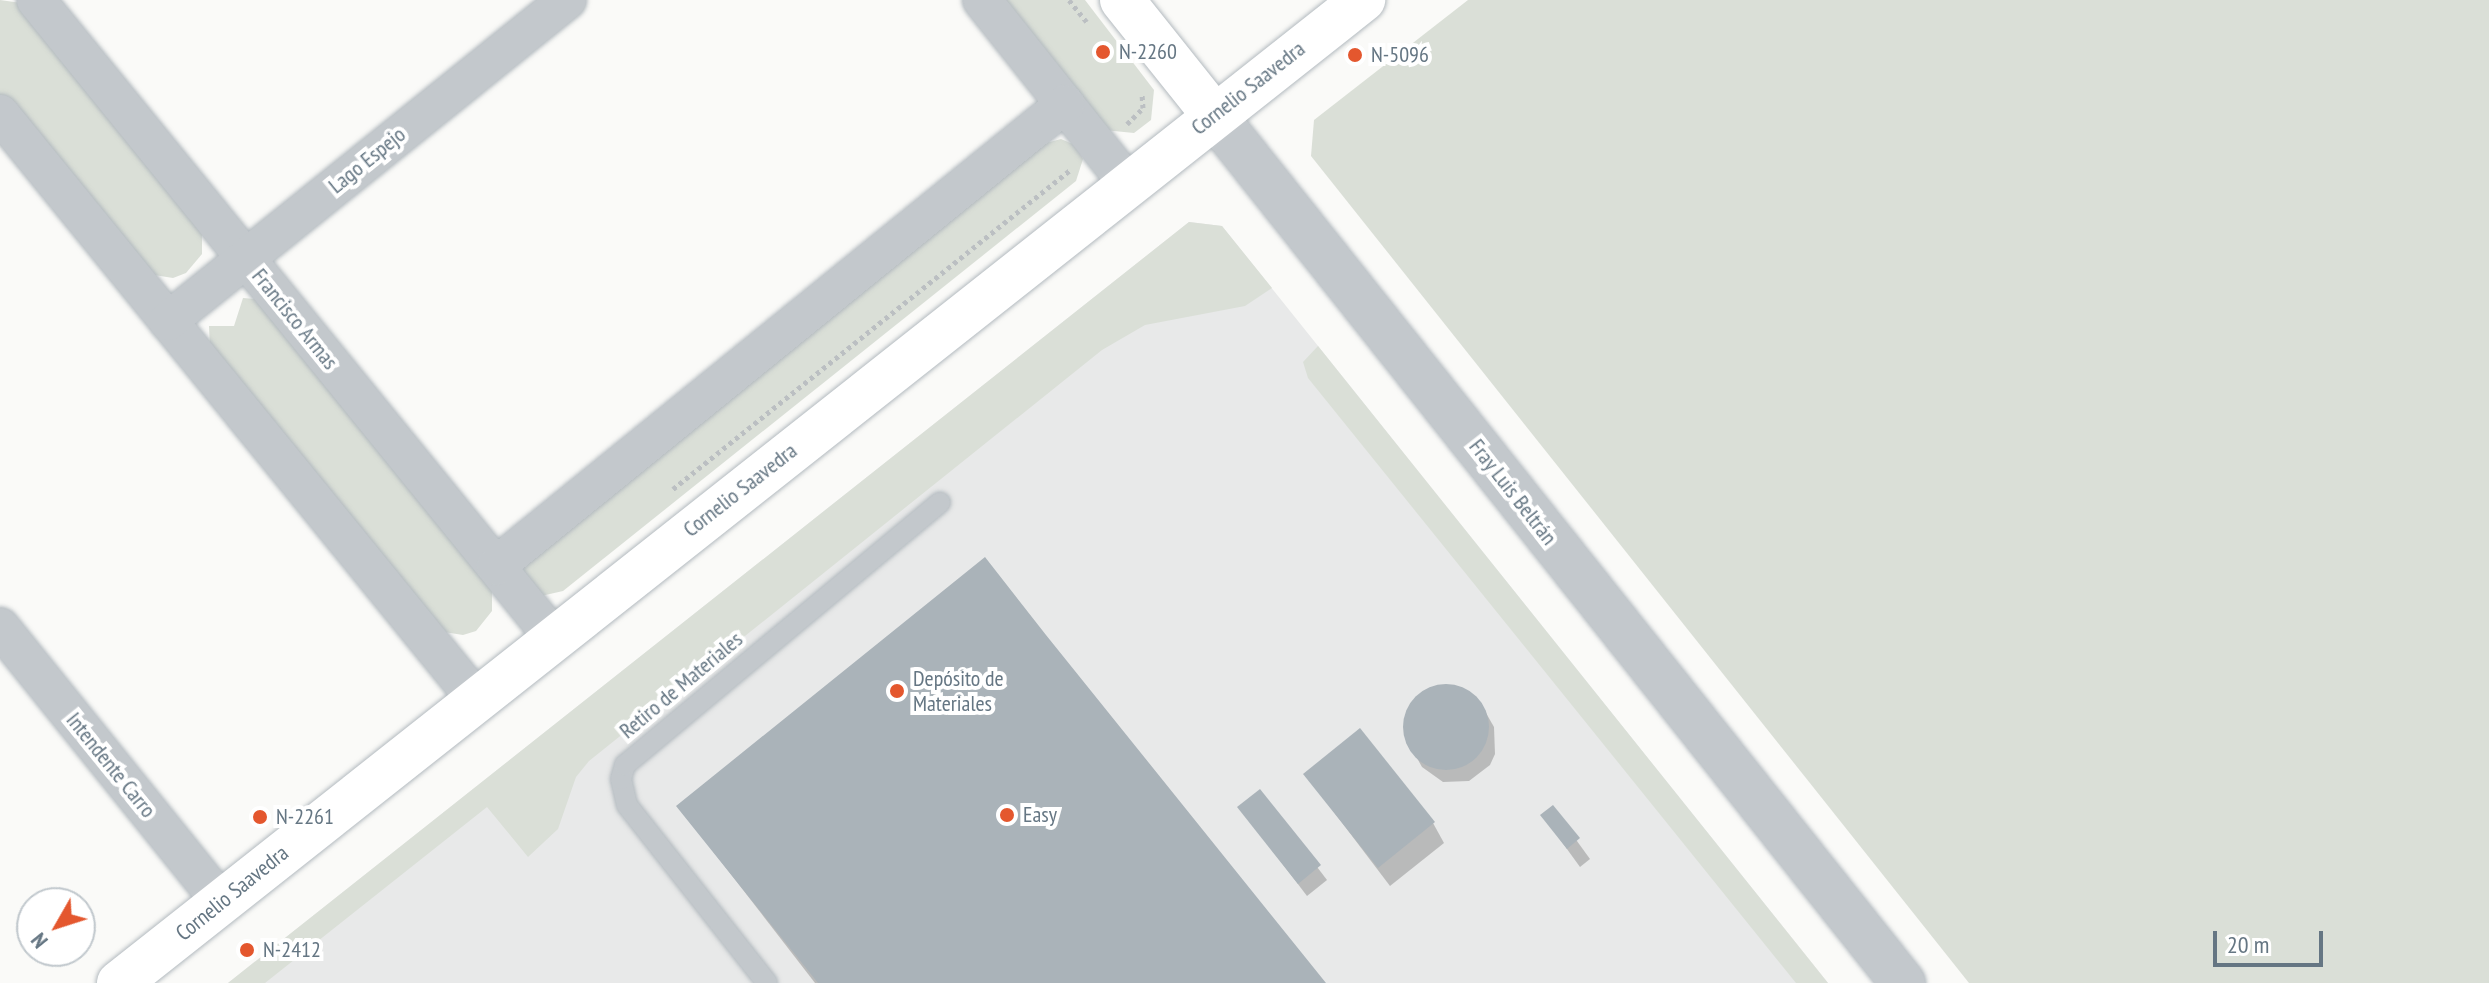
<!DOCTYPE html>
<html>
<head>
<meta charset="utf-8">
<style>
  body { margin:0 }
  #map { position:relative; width:2489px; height:983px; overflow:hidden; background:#fafaf8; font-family:"PT Sans Narrow",sans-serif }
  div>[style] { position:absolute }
  .built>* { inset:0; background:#e8e9e9 }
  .green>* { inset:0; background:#dadfd7 }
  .shadow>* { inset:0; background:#0003 }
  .building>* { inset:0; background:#aab3b9 }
  .round { border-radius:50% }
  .path>* { height:5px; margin-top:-2.5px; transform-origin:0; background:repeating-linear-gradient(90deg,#bbbfc2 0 4px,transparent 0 8px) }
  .roads { filter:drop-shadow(0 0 2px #b3babf) drop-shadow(0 0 2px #b3babf) }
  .service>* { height:20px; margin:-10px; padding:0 10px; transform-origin:10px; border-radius:10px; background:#c3c8cc }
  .minor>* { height:38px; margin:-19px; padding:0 19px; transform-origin:19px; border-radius:19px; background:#c3c8cc }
  .tertiary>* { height:44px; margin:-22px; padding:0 22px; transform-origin:22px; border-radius:22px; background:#c3c8cc }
  .secondary>* { height:44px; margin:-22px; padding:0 22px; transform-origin:22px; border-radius:22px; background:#fff }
  .dots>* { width:22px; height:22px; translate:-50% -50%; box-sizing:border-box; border:4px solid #fff; border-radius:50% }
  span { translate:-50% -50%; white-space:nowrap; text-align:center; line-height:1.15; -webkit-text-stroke:8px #fff; paint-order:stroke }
  .poi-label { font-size:22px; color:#657683 }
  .left { translate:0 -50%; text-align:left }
  .street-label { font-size:22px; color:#657683 }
  .north { position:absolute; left:16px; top:887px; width:80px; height:80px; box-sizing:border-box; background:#fff; border:2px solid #c1c8cd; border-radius:50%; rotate:231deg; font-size:22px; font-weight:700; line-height:32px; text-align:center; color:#657683 }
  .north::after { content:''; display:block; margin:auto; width:28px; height:36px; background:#e4572e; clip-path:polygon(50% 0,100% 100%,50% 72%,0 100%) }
  .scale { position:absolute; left:2213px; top:931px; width:110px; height:36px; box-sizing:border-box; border:4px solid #657683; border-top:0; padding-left:10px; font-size:24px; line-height:28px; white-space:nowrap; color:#657683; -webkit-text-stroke:6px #fff; paint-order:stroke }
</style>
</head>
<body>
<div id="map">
  <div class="built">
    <div style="clip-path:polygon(1189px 222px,1222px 226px,1828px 983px,228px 983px)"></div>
  </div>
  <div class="green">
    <div style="clip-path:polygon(0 0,21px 3px,202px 228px,202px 254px,186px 273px,173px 278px,148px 274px,0 96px)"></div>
    <div style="clip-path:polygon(999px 0,1085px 0,1154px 90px,1151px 120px,1134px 133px,1104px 130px)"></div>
    <div style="clip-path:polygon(1468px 0,2489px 0,2489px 983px,1969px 983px,1311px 156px,1314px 120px)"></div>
    <div style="clip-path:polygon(1061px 139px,1075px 145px,1083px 159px,1076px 181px,563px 591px,541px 596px,523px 573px,524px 566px,1046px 143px)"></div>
    <div style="clip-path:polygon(1189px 222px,1222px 226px,1272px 288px,1245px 306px,1145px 325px,1102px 350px,589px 761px,576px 777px,558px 829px,528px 857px,487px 807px,265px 983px,228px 983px)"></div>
    <div style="clip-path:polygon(243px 298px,255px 299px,492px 585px,492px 611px,476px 631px,463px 635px,438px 631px,210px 349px,209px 326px,234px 326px)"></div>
    <div style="clip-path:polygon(1318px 346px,1828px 983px,1796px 983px,1308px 378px,1303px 362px)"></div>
  </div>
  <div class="shadow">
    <div style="clip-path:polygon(1455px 687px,1468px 692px,1486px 713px,1494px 727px,1495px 754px,1490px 765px,1469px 781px,1443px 782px,1422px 767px,1407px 740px,1408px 712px,1426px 691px)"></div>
    <div style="clip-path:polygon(1305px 774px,1433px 823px,1444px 843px,1390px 886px)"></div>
    <div style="clip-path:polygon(1260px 792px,1327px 880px,1307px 896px,1240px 808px)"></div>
    <div style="clip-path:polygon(678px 806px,1323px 983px,815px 983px)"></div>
    <div style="clip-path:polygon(1553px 808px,1590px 859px,1580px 867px,1543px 816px)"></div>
  </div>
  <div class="building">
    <div style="clip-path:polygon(985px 557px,1046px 635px,1326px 983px,818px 983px,676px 806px)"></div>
    <div class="round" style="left:1403px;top:684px;width:86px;height:86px"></div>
    <div style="clip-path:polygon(1360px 728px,1435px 822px,1378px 868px,1303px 774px)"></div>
    <div style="clip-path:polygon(1260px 789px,1321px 865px,1298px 884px,1237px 807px)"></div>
    <div style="clip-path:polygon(1553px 805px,1580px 838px,1567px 849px,1540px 815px)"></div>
  </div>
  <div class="path">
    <div style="left:1069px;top:0;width:28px;rotate:51deg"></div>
    <div style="left:1127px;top:124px;width:23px;rotate:-45deg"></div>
    <div style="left:1143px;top:108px;width:15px;rotate:-94deg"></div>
    <div style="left:673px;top:489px;width:509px;rotate:-38.78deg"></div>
  </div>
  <div class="roads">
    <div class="service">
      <div style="left:767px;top:983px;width:226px;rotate:-128.2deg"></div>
      <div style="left:627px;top:805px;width:27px;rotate:-103deg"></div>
      <div style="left:621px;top:779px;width:15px;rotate:-74deg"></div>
      <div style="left:625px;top:765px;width:410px;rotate:-39.8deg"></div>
    </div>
    <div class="minor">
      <div style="left:36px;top:0;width:822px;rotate:50.93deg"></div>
      <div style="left:982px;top:0;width:233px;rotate:51.5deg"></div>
      <div style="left:0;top:114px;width:754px;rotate:50.87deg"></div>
      <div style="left:168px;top:321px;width:512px;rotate:-38.82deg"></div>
      <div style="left:496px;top:566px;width:733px;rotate:-39.07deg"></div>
      <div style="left:0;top:627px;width:353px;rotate:51.2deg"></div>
    </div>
    <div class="tertiary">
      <div style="left:1213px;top:114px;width:1110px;rotate:51.55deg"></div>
    </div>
    <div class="secondary">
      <div style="left:1122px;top:0;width:146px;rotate:51.4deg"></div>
      <div style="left:119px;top:983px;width:1586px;rotate:-38.32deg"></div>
    </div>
  </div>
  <div class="dots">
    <div style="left:1103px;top:52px;background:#e4572e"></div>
    <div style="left:1355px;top:55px;background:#e4572e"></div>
    <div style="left:897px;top:691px;background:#e4572e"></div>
    <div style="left:1007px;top:815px;background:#e4572e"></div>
    <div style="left:260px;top:817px;background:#e4572e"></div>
    <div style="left:247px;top:950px;background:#e4572e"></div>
  </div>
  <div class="poi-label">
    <span class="left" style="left:1119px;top:52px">N-2260</span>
    <span class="left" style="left:1371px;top:55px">N-5096</span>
    <span class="left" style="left:913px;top:691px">Depósito de<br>Materiales</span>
    <span class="left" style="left:1023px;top:815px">Easy</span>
    <span class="left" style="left:276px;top:817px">N-2261</span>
    <span class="left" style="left:263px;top:950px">N-2412</span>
  </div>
  <div class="street-label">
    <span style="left:1248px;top:88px;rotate:-38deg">Cornelio Saavedra</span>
    <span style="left:367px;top:160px;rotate:-39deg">Lago Espejo</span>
    <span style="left:295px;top:319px;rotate:51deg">Francisco Armas</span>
    <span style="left:740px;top:490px;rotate:-38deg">Cornelio Saavedra</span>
    <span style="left:1513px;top:492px;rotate:52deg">Fray Luis Beltrán</span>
    <span style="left:681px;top:685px;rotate:-40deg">Retiro de Materiales</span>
    <span style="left:111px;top:765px;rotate:51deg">Intendente Carro</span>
    <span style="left:232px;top:893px;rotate:-39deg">Cornelio Saavedra</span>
  </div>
  <div class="north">N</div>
  <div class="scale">20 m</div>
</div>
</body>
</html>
